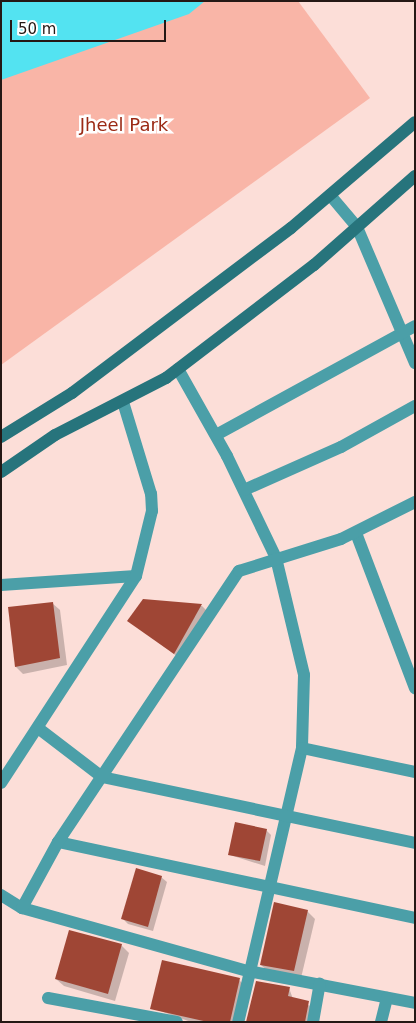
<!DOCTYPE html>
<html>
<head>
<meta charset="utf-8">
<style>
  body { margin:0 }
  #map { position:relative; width:416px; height:1023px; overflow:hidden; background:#fcded8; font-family:"DejaVu Sans",sans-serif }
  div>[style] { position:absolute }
  .green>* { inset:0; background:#f9b5a7 }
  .water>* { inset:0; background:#53e3f1 }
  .shadow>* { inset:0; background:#0003 }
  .building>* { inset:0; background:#9f4635 }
  .minor>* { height:12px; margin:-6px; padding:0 6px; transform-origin:6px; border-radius:6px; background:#4b9fa8 }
  .secondary>* { height:12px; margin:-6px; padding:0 6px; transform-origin:6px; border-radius:6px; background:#27747c }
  span { translate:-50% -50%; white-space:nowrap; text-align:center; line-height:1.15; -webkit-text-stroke:5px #fff; paint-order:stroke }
  .park-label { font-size:18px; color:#9b2a15 }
  .frame { position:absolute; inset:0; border:2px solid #251815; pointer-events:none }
  .scale { position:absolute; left:10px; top:20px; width:156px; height:22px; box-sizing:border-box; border:2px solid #251815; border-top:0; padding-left:6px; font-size:15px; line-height:18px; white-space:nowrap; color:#251815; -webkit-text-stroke:4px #fff; paint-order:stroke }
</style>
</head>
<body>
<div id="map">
  <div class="green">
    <div style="clip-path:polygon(1px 1px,298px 1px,370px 98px,1px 365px)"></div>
  </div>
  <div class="water">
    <div style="clip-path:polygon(1px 1px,205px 1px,189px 14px,1px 80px)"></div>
  </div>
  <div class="shadow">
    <div style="clip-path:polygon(143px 600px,202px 606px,209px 613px,182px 660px,129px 621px)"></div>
    <div style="clip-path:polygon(52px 603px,60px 610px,67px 665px,23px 674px,16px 667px,9px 608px)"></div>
    <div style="clip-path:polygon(266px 830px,271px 835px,265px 866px,230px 855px)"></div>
    <div style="clip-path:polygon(161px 877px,167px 882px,153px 931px,128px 924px,123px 919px)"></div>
    <div style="clip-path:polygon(307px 911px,315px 919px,301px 978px,269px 972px,261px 965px)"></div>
    <div style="clip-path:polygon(121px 945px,129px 953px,115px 1001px,64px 986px,56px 979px)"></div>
    <div style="clip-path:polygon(239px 980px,244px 985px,236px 1022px,191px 1022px,152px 1008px)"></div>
    <div style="clip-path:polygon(289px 988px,293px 999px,313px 1007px,311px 1022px,248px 1022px)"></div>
  </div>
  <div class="building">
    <div style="clip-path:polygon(143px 599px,202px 604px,174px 654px,127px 621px)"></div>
    <div style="clip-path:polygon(53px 602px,60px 658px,15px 667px,8px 607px)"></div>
    <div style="clip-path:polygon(235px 822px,267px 829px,260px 861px,228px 855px)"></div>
    <div style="clip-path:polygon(136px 868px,162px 876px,148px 927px,121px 919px)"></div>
    <div style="clip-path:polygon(274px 902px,308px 910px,294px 971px,260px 965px)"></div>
    <div style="clip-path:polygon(69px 930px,122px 944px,108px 994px,55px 979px)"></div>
    <div style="clip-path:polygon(162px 960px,240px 978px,230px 1022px,208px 1022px,150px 1009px)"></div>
    <div style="clip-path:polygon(256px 981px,290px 987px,288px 996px,309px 1001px,305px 1022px,246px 1022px)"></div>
  </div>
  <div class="minor">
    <div style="left:330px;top:195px;width:42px;rotate:49.8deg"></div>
    <div style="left:357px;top:227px;width:148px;rotate:66.9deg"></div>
    <div style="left:178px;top:369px;width:100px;rotate:60.6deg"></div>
    <div style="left:227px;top:456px;width:113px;rotate:64.3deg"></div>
    <div style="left:276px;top:558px;width:120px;rotate:76.5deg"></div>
    <div style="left:304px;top:675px;width:73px;rotate:91.6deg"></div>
    <div style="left:302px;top:748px;width:281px;rotate:103.1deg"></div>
    <div style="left:216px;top:435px;width:227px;rotate:-28.7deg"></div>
    <div style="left:244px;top:490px;width:106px;rotate:-23.9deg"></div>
    <div style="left:341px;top:447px;width:85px;rotate:-29deg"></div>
    <div style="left:356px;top:533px;width:166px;rotate:69.2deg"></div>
    <div style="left:1px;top:585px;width:135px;rotate:-3.8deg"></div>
    <div style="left:38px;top:728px;width:81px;rotate:37.4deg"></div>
    <div style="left:102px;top:777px;width:320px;rotate:11.9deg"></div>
    <div style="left:302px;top:748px;width:116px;rotate:12deg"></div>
    <div style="left:1px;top:783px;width:247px;rotate:-56.9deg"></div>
    <div style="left:136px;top:576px;width:67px;rotate:-76.2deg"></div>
    <div style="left:152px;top:511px;width:17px;rotate:-93deg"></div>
    <div style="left:151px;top:494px;width:96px;rotate:-106.9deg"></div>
    <div style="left:58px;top:842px;width:365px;rotate:12deg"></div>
    <div style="left:1px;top:895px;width:25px;rotate:32deg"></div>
    <div style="left:22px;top:908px;width:235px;rotate:15.6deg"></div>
    <div style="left:248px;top:971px;width:170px;rotate:10.8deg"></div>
    <div style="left:22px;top:908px;width:75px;rotate:-61.4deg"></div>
    <div style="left:58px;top:842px;width:326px;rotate:-56.3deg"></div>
    <div style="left:239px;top:571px;width:107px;rotate:-17.4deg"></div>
    <div style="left:341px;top:539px;width:83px;rotate:-26.6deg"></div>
    <div style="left:48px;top:998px;width:131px;rotate:10.5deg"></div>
    <div style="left:313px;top:1022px;width:39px;rotate:-80deg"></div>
    <div style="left:381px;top:1022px;width:25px;rotate:-76deg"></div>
  </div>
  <div class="secondary">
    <div style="left:1px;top:437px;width:84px;rotate:-31.8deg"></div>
    <div style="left:72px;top:393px;width:274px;rotate:-37deg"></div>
    <div style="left:291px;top:228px;width:163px;rotate:-40.5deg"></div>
    <div style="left:1px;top:472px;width:65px;rotate:-34.4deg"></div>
    <div style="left:55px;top:435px;width:125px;rotate:-27.2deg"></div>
    <div style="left:166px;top:378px;width:186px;rotate:-37.4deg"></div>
    <div style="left:314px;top:265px;width:135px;rotate:-41.4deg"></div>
  </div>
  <div class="park-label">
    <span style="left:124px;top:125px">Jheel Park</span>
  </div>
  <div class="frame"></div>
  <div class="scale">50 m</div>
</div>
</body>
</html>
